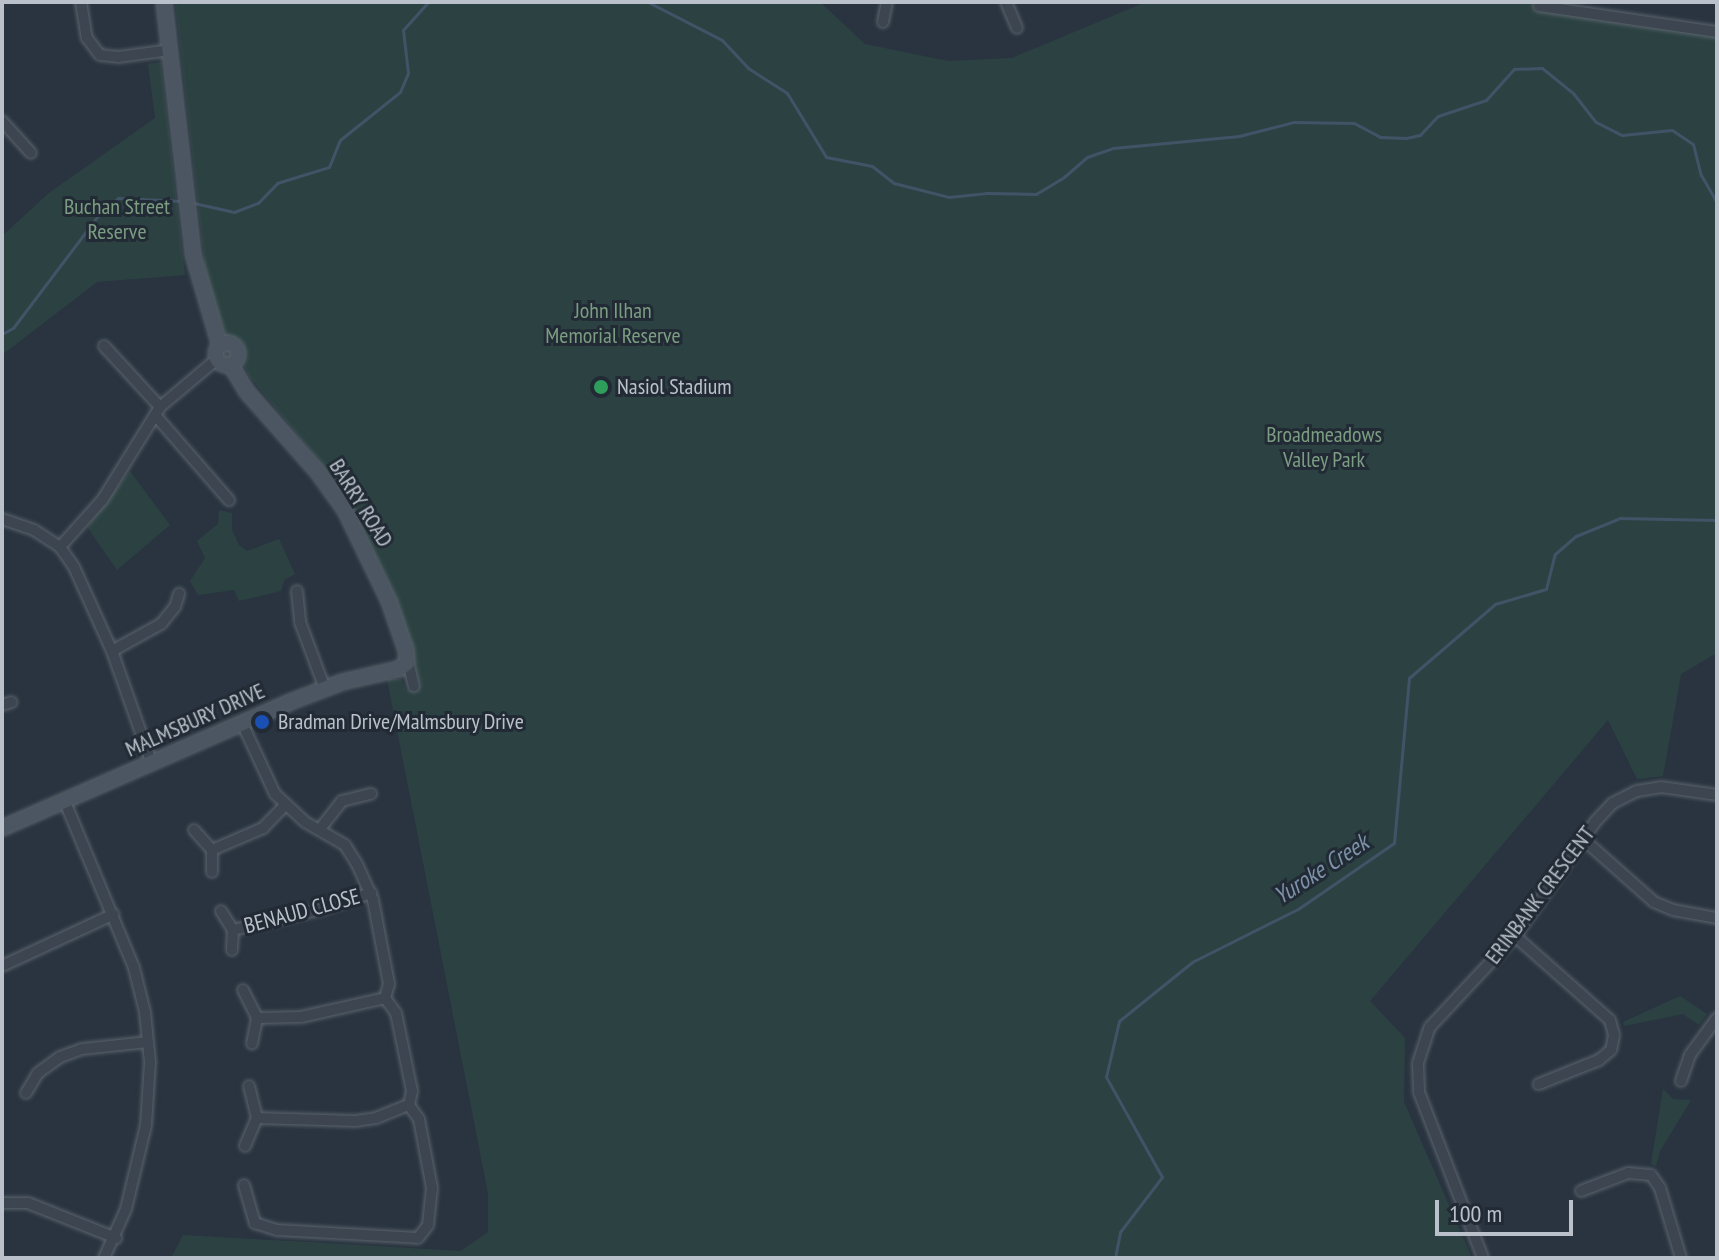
<!DOCTYPE html>
<html>
<head>
<meta charset="utf-8">
<style>
  body { margin:0 }
  #map { position:relative; width:1719px; height:1260px; overflow:hidden; background:#293440; font-family:"PT Sans Narrow",sans-serif }
  div>[style] { position:absolute }
  .green>* { inset:0; background:#2c4242 }
  .stream>* { height:3px; margin:-1.5px; padding:0 1.5px; transform-origin:1.5px; border-radius:1.5px; background:#415367 }
  .roads { filter:drop-shadow(0 0 2px #5b646d) drop-shadow(0 0 2px #5b646d) }
  .street>* { height:10px; margin:-5px; padding:0 5px; transform-origin:5px; border-radius:5px; background:#3d4650 }
  .secondary>* { height:14px; margin:-7px; padding:0 7px; transform-origin:7px; border-radius:7px; background:#4c5662 }
  .secondary>.ring { margin:-7px; padding:0; box-sizing:content-box; background:none; border:14px solid #4c5662; border-radius:50% }
  .dots>* { width:22px; height:22px; translate:-50% -50%; box-sizing:border-box; border:4px solid #222b35; border-radius:50% }
  span { translate:-50% -50%; white-space:nowrap; text-align:center; line-height:1.15; -webkit-text-stroke:6px #222b35; paint-order:stroke }
  .park-label { font-size:22px; color:#7b9d81 }
  .poi-label { font-size:22px; color:#bac1ca }
  .left { translate:0 -50%; text-align:left }
  .street-label { font-size:22px; color:#bac1ca }
  .water-label { font-size:24px; color:#7e93aa; font-style:italic }
  .frame { position:absolute; inset:0; border:4px solid #bac1ca; pointer-events:none }
  .scale { position:absolute; left:1435px; top:1200px; width:138px; height:36px; box-sizing:border-box; border:4px solid #bac1ca; border-top:0; padding-left:10px; font-size:24px; line-height:28px; white-space:nowrap; color:#bac1ca; -webkit-text-stroke:6px #222b35; paint-order:stroke }
</style>
</head>
<body>
<div id="map">
  <div class="green">
    <div style="clip-path:polygon(175px 2px,820px 2px,865px 44px,948px 61px,1012px 58px,1146px 2px,1536px 2px,1535px 10px,1717px 37px,1717px 653px,1681px 674px,1663px 776px,1637px 779px,1608px 720px,1370px 1001px,1405px 1038px,1404px 1102px,1472px 1258px,171px 1258px,183px 1235px,461px 1251px,488px 1232px,488px 1193px,387px 679px,401px 679px,406px 690px,420px 686px,410px 644px,384px 573px,351px 508px,319px 461px,249px 376px,242px 362px,242px 349px,227px 338px,207px 286px)"></div>
    <div style="clip-path:polygon(161px 62px,185px 275px,97px 282px,2px 355px,2px 236px,49px 193px,155px 118px,148px 64px)"></div>
    <div style="clip-path:polygon(130px 471px,170px 525px,117px 570px,87px 527px)"></div>
    <div style="clip-path:polygon(219px 510px,232px 513px,232px 530px,239px 545px,247px 551px,279px 539px,295px 574px,284px 580px,281px 591px,239px 601px,234px 590px,198px 595px,190px 581px,205px 558px,197px 541px,218px 524px)"></div>
    <div style="clip-path:polygon(1680px 996px,1707px 1014px,1699px 1025px,1683px 1014px,1624px 1026px,1623px 1022px)"></div>
    <div style="clip-path:polygon(1663px 1089px,1673px 1099px,1691px 1100px,1660px 1151px,1656px 1166px,1651px 1164px)"></div>
  </div>
  <div class="stream">
    <div style="left:648px;top:2px;width:83px;rotate:27.2deg"></div>
    <div style="left:722px;top:40px;width:38px;rotate:47deg"></div>
    <div style="left:748px;top:68px;width:46px;rotate:32.7deg"></div>
    <div style="left:787px;top:93px;width:75px;rotate:58.6deg"></div>
    <div style="left:826px;top:157px;width:47px;rotate:11.1deg"></div>
    <div style="left:872px;top:166px;width:28px;rotate:38deg"></div>
    <div style="left:894px;top:183px;width:57px;rotate:14.3deg"></div>
    <div style="left:949px;top:197px;width:37px;rotate:-6deg"></div>
    <div style="left:986px;top:193px;width:50px;rotate:1.1deg"></div>
    <div style="left:1036px;top:194px;width:33px;rotate:-31deg"></div>
    <div style="left:1064px;top:177px;width:30px;rotate:-41deg"></div>
    <div style="left:1087px;top:157px;width:28px;rotate:-19deg"></div>
    <div style="left:1113px;top:148px;width:127px;rotate:-5.4deg"></div>
    <div style="left:1239px;top:136px;width:57px;rotate:-14.3deg"></div>
    <div style="left:1294px;top:122px;width:60px;rotate:1deg"></div>
    <div style="left:1354px;top:123px;width:30px;rotate:28deg"></div>
    <div style="left:1380px;top:137px;width:26px;rotate:2deg"></div>
    <div style="left:1406px;top:138px;width:14px;rotate:-12deg"></div>
    <div style="left:1420px;top:135px;width:26px;rotate:-47deg"></div>
    <div style="left:1438px;top:116px;width:51px;rotate:-18.4deg"></div>
    <div style="left:1486px;top:100px;width:42px;rotate:-47.9deg"></div>
    <div style="left:1514px;top:69px;width:28px;rotate:-2deg"></div>
    <div style="left:1542px;top:68px;width:40px;rotate:39deg"></div>
    <div style="left:1573px;top:93px;width:37px;rotate:52deg"></div>
    <div style="left:1596px;top:122px;width:29px;rotate:27deg"></div>
    <div style="left:1622px;top:135px;width:50px;rotate:-5.7deg"></div>
    <div style="left:1672px;top:130px;width:25px;rotate:34deg"></div>
    <div style="left:1693px;top:144px;width:32px;rotate:76deg"></div>
    <div style="left:1701px;top:175px;width:32px;rotate:60deg"></div>
    <div style="left:194px;top:203px;width:41px;rotate:12.7deg"></div>
    <div style="left:234px;top:212px;width:26px;rotate:-21deg"></div>
    <div style="left:258px;top:203px;width:28px;rotate:-46deg"></div>
    <div style="left:277px;top:183px;width:54px;rotate:-17.1deg"></div>
    <div style="left:329px;top:167px;width:29px;rotate:-68deg"></div>
    <div style="left:340px;top:140px;width:77px;rotate:-38.7deg"></div>
    <div style="left:400px;top:92px;width:21px;rotate:-67deg"></div>
    <div style="left:408px;top:73px;width:43px;rotate:-96.6deg"></div>
    <div style="left:403px;top:30px;width:38px;rotate:-48deg"></div>
    <div style="left:2px;top:334px;width:13px;rotate:-29deg"></div>
    <div style="left:13px;top:328px;width:139px;rotate:-52.9deg"></div>
    <div style="left:97px;top:217px;width:28px;rotate:-42deg"></div>
    <div style="left:118px;top:198px;width:64px;rotate:2.7deg"></div>
    <div style="left:1115px;top:1258px;width:26px;rotate:-79deg"></div>
    <div style="left:1120px;top:1232px;width:69px;rotate:-52.6deg"></div>
    <div style="left:1162px;top:1177px;width:115px;rotate:-119.2deg"></div>
    <div style="left:1106px;top:1077px;width:57px;rotate:-76.9deg"></div>
    <div style="left:1119px;top:1021px;width:94px;rotate:-38.9deg"></div>
    <div style="left:1192px;top:962px;width:119px;rotate:-26.6deg"></div>
    <div style="left:1298px;top:909px;width:116px;rotate:-34.5deg"></div>
    <div style="left:1394px;top:843px;width:166px;rotate:-84.8deg"></div>
    <div style="left:1409px;top:678px;width:113px;rotate:-40.7deg"></div>
    <div style="left:1495px;top:604px;width:53px;rotate:-16.4deg"></div>
    <div style="left:1546px;top:589px;width:36px;rotate:-76deg"></div>
    <div style="left:1555px;top:554px;width:28px;rotate:-41deg"></div>
    <div style="left:1576px;top:536px;width:48px;rotate:-22.2deg"></div>
    <div style="left:1620px;top:518px;width:97px;rotate:1.2deg"></div>
  </div>
  <div class="roads">
    <div class="street">
      <div style="left:81px;top:2px;width:36px;rotate:81deg"></div>
      <div style="left:87px;top:38px;width:21px;rotate:53deg"></div>
      <div style="left:100px;top:55px;width:18px;rotate:6deg"></div>
      <div style="left:118px;top:57px;width:53px;rotate:-7.5deg"></div>
      <div style="left:1006px;top:2px;width:28px;rotate:67deg"></div>
      <div style="left:1539px;top:6px;width:180px;rotate:8.3deg"></div>
      <div style="left:883px;top:22px;width:20px;rotate:-79deg"></div>
      <div style="left:2px;top:121px;width:43px;rotate:47.8deg"></div>
      <div style="left:104px;top:346px;width:83px;rotate:47.4deg"></div>
      <div style="left:155px;top:415px;width:113px;rotate:49deg"></div>
      <div style="left:2px;top:519px;width:34px;rotate:19deg"></div>
      <div style="left:34px;top:530px;width:31px;rotate:33deg"></div>
      <div style="left:60px;top:547px;width:24px;rotate:55deg"></div>
      <div style="left:74px;top:567px;width:92px;rotate:65.7deg"></div>
      <div style="left:112px;top:651px;width:120px;rotate:70.5deg"></div>
      <div style="left:60px;top:547px;width:64px;rotate:-48.1deg"></div>
      <div style="left:103px;top:499px;width:108px;rotate:-58.2deg"></div>
      <div style="left:160px;top:407px;width:75px;rotate:-40.1deg"></div>
      <div style="left:297px;top:591px;width:31px;rotate:84deg"></div>
      <div style="left:300px;top:622px;width:72px;rotate:69.5deg"></div>
      <div style="left:112px;top:651px;width:56px;rotate:-28.9deg"></div>
      <div style="left:161px;top:624px;width:22px;rotate:-51deg"></div>
      <div style="left:175px;top:607px;width:14px;rotate:-73deg"></div>
      <div style="left:408px;top:661px;width:26px;rotate:77deg"></div>
      <div style="left:2px;top:705px;width:10px;rotate:-17deg"></div>
      <div style="left:242px;top:723px;width:78px;rotate:65.1deg"></div>
      <div style="left:275px;top:794px;width:41px;rotate:43deg"></div>
      <div style="left:305px;top:822px;width:46px;rotate:29.9deg"></div>
      <div style="left:345px;top:845px;width:22px;rotate:58deg"></div>
      <div style="left:357px;top:864px;width:39px;rotate:66deg"></div>
      <div style="left:373px;top:900px;width:86px;rotate:79.2deg"></div>
      <div style="left:389px;top:984px;width:15px;rotate:106deg"></div>
      <div style="left:65px;top:802px;width:180px;rotate:67.4deg"></div>
      <div style="left:134px;top:968px;width:45px;rotate:76deg"></div>
      <div style="left:145px;top:1012px;width:50px;rotate:84.3deg"></div>
      <div style="left:150px;top:1062px;width:63px;rotate:93.6deg"></div>
      <div style="left:146px;top:1125px;width:86px;rotate:103.4deg"></div>
      <div style="left:126px;top:1209px;width:54px;rotate:114.2deg"></div>
      <div style="left:320px;top:829px;width:36px;rotate:-52deg"></div>
      <div style="left:342px;top:801px;width:30px;rotate:-14deg"></div>
      <div style="left:194px;top:830px;width:27px;rotate:48deg"></div>
      <div style="left:212px;top:850px;width:22px;rotate:90deg"></div>
      <div style="left:1583px;top:839px;width:95px;rotate:41.6deg"></div>
      <div style="left:1654px;top:902px;width:21px;rotate:23deg"></div>
      <div style="left:1673px;top:910px;width:45px;rotate:10.3deg"></div>
      <div style="left:212px;top:850px;width:56px;rotate:-23.3deg"></div>
      <div style="left:263px;top:828px;width:32px;rotate:-46deg"></div>
      <div style="left:221px;top:911px;width:22px;rotate:58deg"></div>
      <div style="left:233px;top:930px;width:20px;rotate:93deg"></div>
      <div style="left:233px;top:930px;width:91px;rotate:-13.3deg"></div>
      <div style="left:322px;top:909px;width:52px;rotate:-18.1deg"></div>
      <div style="left:1515px;top:936px;width:127px;rotate:41.5deg"></div>
      <div style="left:1610px;top:1020px;width:16px;rotate:75deg"></div>
      <div style="left:1614px;top:1035px;width:15px;rotate:101deg"></div>
      <div style="left:1611px;top:1050px;width:16px;rotate:140deg"></div>
      <div style="left:1599px;top:1060px;width:65px;rotate:158.2deg"></div>
      <div style="left:2px;top:966px;width:123px;rotate:-24.9deg"></div>
      <div style="left:243px;top:990px;width:31px;rotate:63deg"></div>
      <div style="left:257px;top:1018px;width:26px;rotate:101deg"></div>
      <div style="left:385px;top:998px;width:19px;rotate:54deg"></div>
      <div style="left:396px;top:1013px;width:80px;rotate:78.4deg"></div>
      <div style="left:412px;top:1091px;width:14px;rotate:102deg"></div>
      <div style="left:257px;top:1018px;width:44px;rotate:-1.3deg"></div>
      <div style="left:301px;top:1017px;width:86px;rotate:-12.7deg"></div>
      <div style="left:1681px;top:1081px;width:28px;rotate:-71deg"></div>
      <div style="left:1690px;top:1055px;width:46px;rotate:-53.9deg"></div>
      <div style="left:26px;top:1093px;width:23px;rotate:-59deg"></div>
      <div style="left:38px;top:1073px;width:27px;rotate:-36deg"></div>
      <div style="left:60px;top:1057px;width:23px;rotate:-20deg"></div>
      <div style="left:82px;top:1049px;width:66px;rotate:-6.1deg"></div>
      <div style="left:257px;top:1118px;width:98px;rotate:1.8deg"></div>
      <div style="left:355px;top:1121px;width:21px;rotate:-8deg"></div>
      <div style="left:376px;top:1118px;width:35px;rotate:-22deg"></div>
      <div style="left:245px;top:1146px;width:30px;rotate:-67deg"></div>
      <div style="left:257px;top:1118px;width:33px;rotate:-104deg"></div>
      <div style="left:244px;top:1185px;width:40px;rotate:74deg"></div>
      <div style="left:255px;top:1223px;width:23px;rotate:18deg"></div>
      <div style="left:277px;top:1230px;width:141px;rotate:3.2deg"></div>
      <div style="left:418px;top:1238px;width:16px;rotate:-52deg"></div>
      <div style="left:428px;top:1225px;width:37px;rotate:-84deg"></div>
      <div style="left:432px;top:1188px;width:70px;rotate:-100.7deg"></div>
      <div style="left:419px;top:1119px;width:17px;rotate:-126deg"></div>
      <div style="left:1581px;top:1191px;width:50px;rotate:-21deg"></div>
      <div style="left:1628px;top:1173px;width:23px;rotate:5deg"></div>
      <div style="left:1651px;top:1175px;width:16px;rotate:55deg"></div>
      <div style="left:1660px;top:1188px;width:73px;rotate:73.3deg"></div>
      <div style="left:2px;top:1203px;width:26px"></div>
      <div style="left:28px;top:1203px;width:95px;rotate:21.7deg"></div>
      <div style="left:1483px;top:1258px;width:178px;rotate:-111.1deg"></div>
      <div style="left:1419px;top:1092px;width:29px;rotate:-92deg"></div>
      <div style="left:1418px;top:1063px;width:38px;rotate:-72deg"></div>
      <div style="left:1430px;top:1027px;width:125px;rotate:-47deg"></div>
      <div style="left:1515px;top:936px;width:139px;rotate:-54.9deg"></div>
      <div style="left:1595px;top:822px;width:26px;rotate:-47deg"></div>
      <div style="left:1613px;top:803px;width:27px;rotate:-27deg"></div>
      <div style="left:1637px;top:791px;width:24px;rotate:-9deg"></div>
      <div style="left:1661px;top:787px;width:57px;rotate:8.1deg"></div>
    </div>
    <div class="secondary">
      <div style="left:164px;top:2px;width:254px;rotate:83.4deg"></div>
      <div style="left:193px;top:254px;width:96px;rotate:73.6deg"></div>
      <div class="ring" style="left:216px;top:343px;width:8px;height:8px"></div>
      <div style="left:2px;top:828px;width:314px;rotate:-23.6deg"></div>
      <div style="left:290px;top:702px;width:56px;rotate:-21deg"></div>
      <div style="left:342px;top:682px;width:58px;rotate:-12.8deg"></div>
      <div style="left:399px;top:669px;width:10px;rotate:-37deg"></div>
      <div style="left:407px;top:663px;width:13px;rotate:-94deg"></div>
      <div style="left:406px;top:650px;width:52px;rotate:-109.1deg"></div>
      <div style="left:389px;top:601px;width:101px;rotate:-115.8deg"></div>
      <div style="left:345px;top:510px;width:48px;rotate:-125.7deg"></div>
      <div style="left:317px;top:471px;width:106px;rotate:-131.5deg"></div>
      <div style="left:247px;top:392px;width:31px;rotate:-121deg"></div>
    </div>
  </div>
  <div class="dots">
    <div style="left:601px;top:387px;background:#2e9e5b"></div>
    <div style="left:262px;top:722px;background:#1a4fb4"></div>
  </div>
  <div class="park-label">
    <span style="left:117px;top:219px">Buchan Street<br>Reserve</span>
    <span style="left:613px;top:323px">John Ilhan<br>Memorial Reserve</span>
    <span style="left:1324px;top:447px">Broadmeadows<br>Valley Park</span>
  </div>
  <div class="poi-label">
    <span class="left" style="left:617px;top:387px">Nasiol Stadium</span>
    <span class="left" style="left:278px;top:722px">Bradman Drive/Malmsbury Drive</span>
  </div>
  <div class="street-label">
    <span style="left:361px;top:503px;rotate:58deg">BARRY ROAD</span>
    <span style="left:195px;top:720px;rotate:-24deg">MALMSBURY DRIVE</span>
    <span style="left:1540px;top:895px;rotate:-53deg">ERINBANK CRESCENT</span>
    <span style="left:302px;top:911px;rotate:-15deg">BENAUD CLOSE</span>
  </div>
  <div class="water-label">
    <span style="left:1321px;top:869px;rotate:-33deg">Yuroke Creek</span>
  </div>
  <div class="frame"></div>
  <div class="scale">100 m</div>
</div>
</body>
</html>
